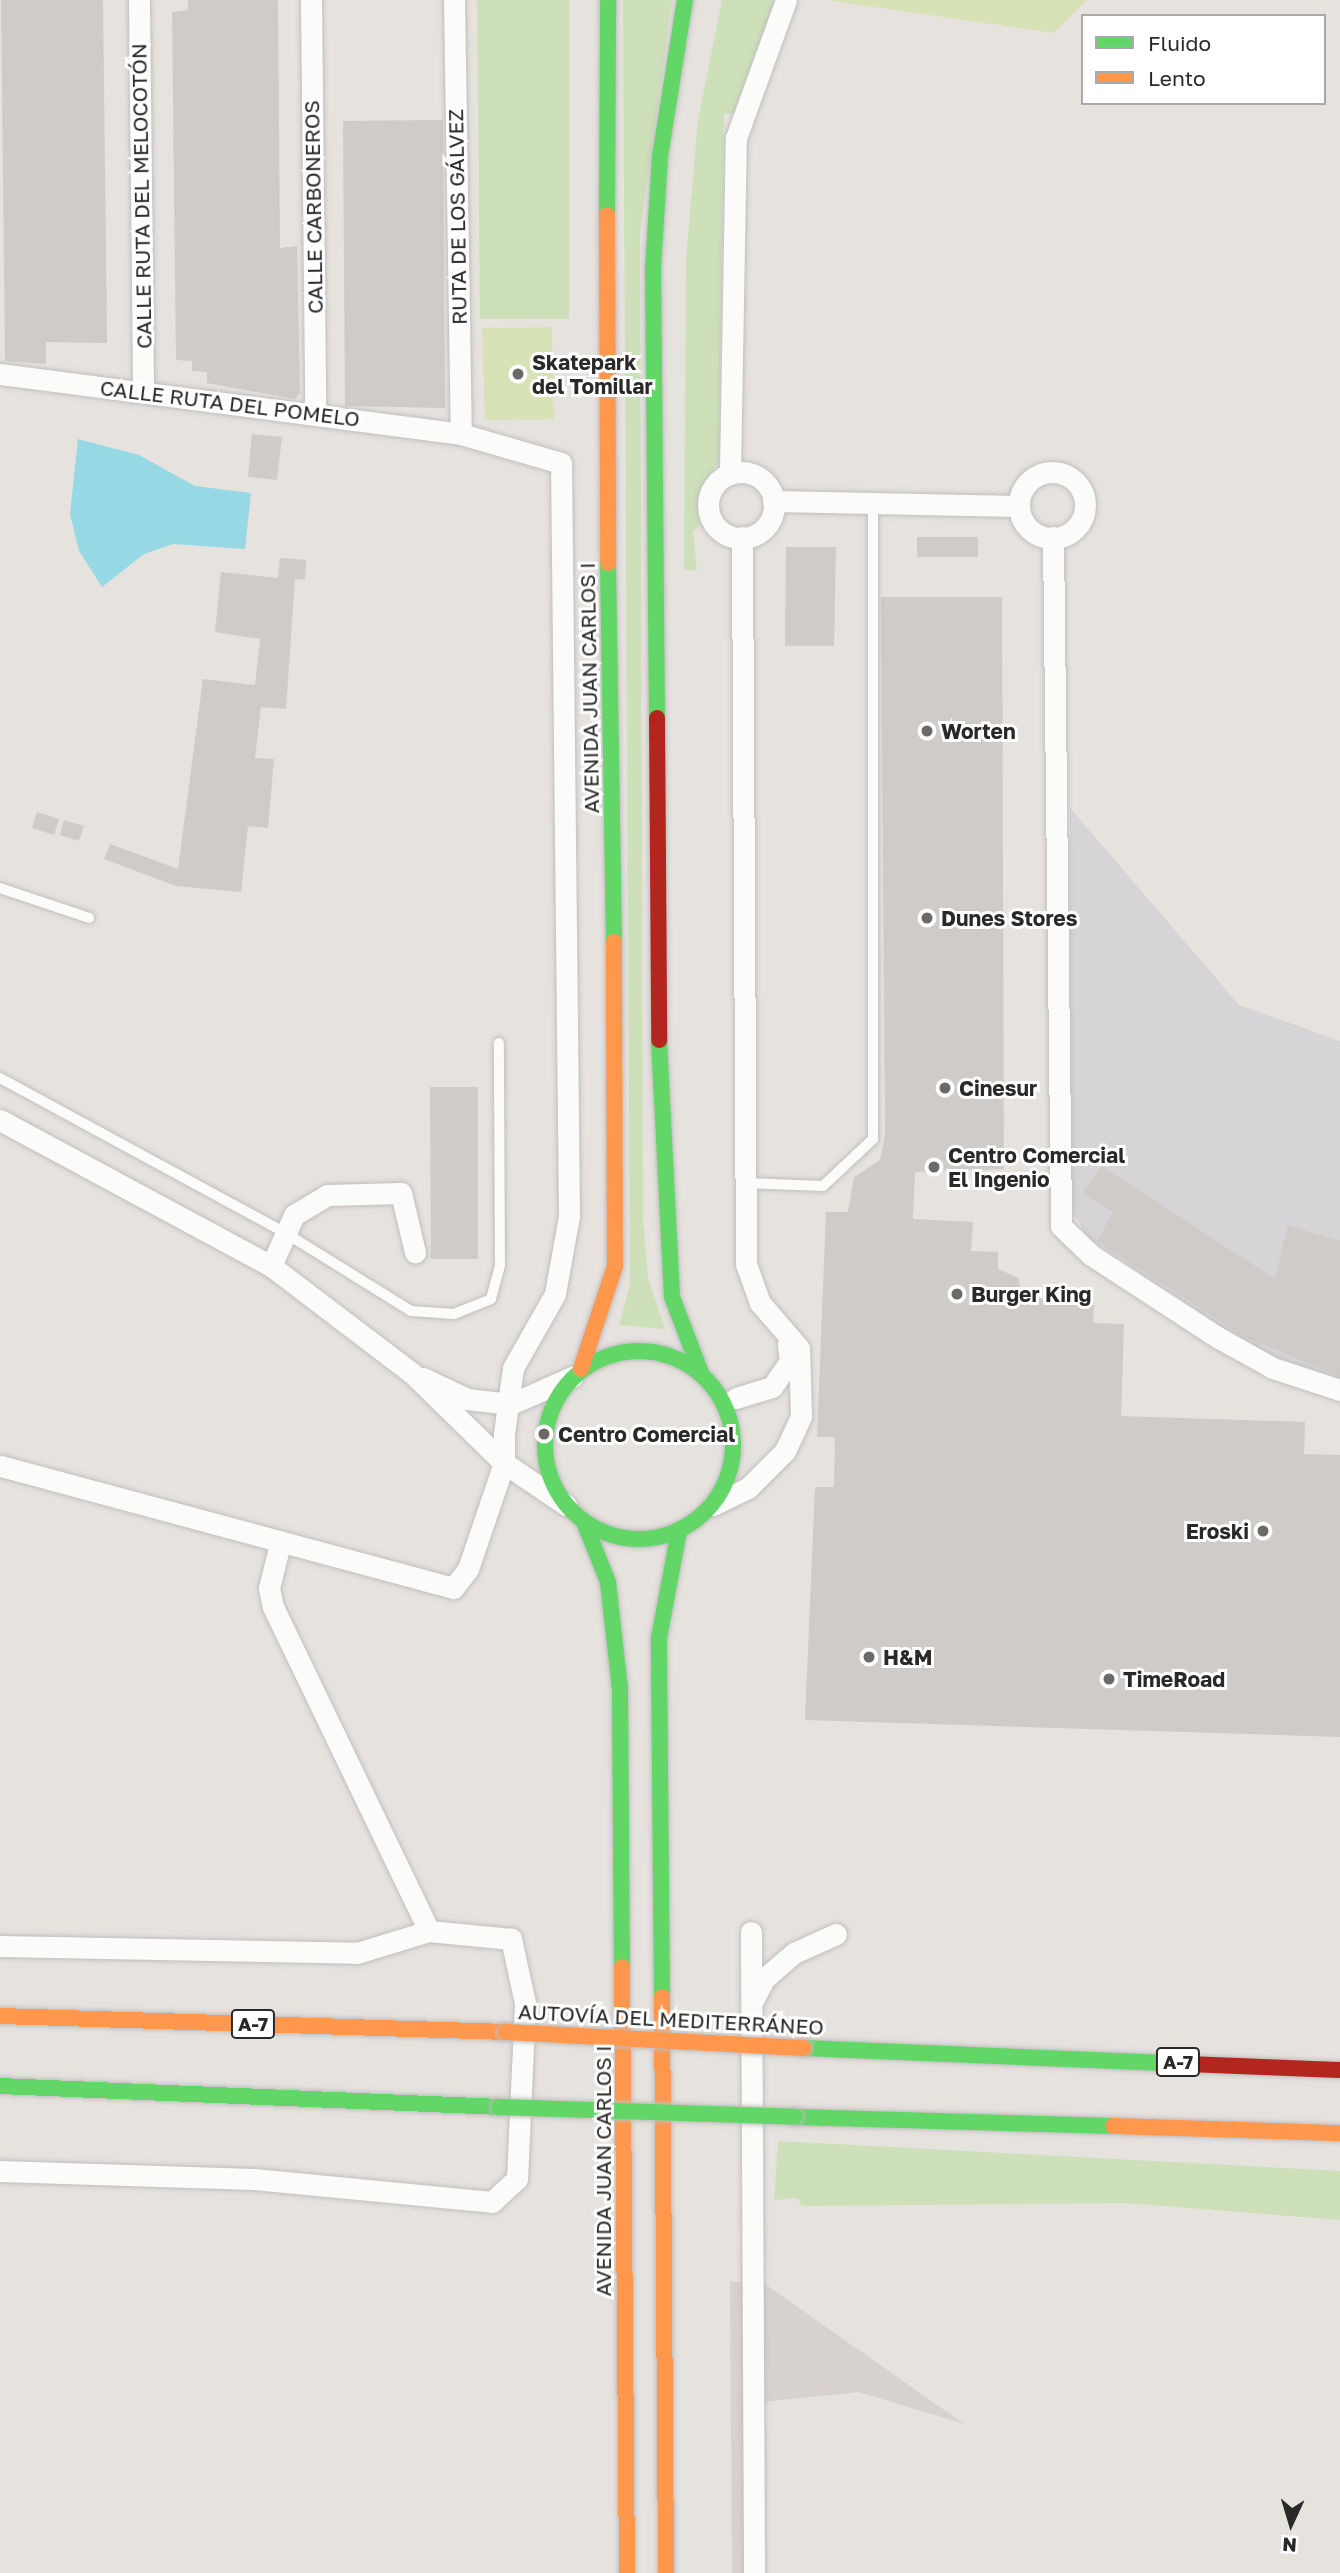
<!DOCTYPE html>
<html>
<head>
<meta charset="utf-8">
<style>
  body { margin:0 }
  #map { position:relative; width:1340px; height:2573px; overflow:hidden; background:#e6e2de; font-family:"Golos Text",sans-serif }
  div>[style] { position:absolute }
  .industrial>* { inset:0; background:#d6d4d6 }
  .green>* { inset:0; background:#cde0b9 }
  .pitch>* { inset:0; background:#d7e3b7 }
  .plaza>* { inset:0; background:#d7d2ce }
  .water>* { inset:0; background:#96d8e4 }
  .building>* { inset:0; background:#cecbc8 }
  .roads { filter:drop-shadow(0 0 2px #c0bfc0) drop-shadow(0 0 2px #c0bfc0) }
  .lane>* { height:10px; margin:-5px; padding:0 5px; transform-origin:5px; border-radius:5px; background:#fbfbfa }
  .street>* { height:21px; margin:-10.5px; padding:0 10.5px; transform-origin:10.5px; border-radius:10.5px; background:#fbfbfa }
  .street>.ring { margin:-10.5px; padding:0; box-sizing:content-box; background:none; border:21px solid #fbfbfa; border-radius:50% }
  .fast>* { height:16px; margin:-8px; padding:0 8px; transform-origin:8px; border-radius:8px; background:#63d668 }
  .fast>.ring { margin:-8px; padding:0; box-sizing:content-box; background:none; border:16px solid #63d668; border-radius:50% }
  .slow>* { height:16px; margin:-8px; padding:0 8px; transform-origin:8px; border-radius:8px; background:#ff974d }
  .jam>* { height:16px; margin:-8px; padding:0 8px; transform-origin:8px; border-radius:8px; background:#b3261e }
  .bridges { filter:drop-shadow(0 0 2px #bfbebc) drop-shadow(0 0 2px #bfbebc) }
  .fast-bridge>* { height:16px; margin:-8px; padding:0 8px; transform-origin:8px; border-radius:8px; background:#63d668 }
  .slow-bridge>* { height:16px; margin:-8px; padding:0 8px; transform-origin:8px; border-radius:8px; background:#ff974d }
  .dots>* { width:19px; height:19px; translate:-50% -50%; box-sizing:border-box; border:4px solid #fff; border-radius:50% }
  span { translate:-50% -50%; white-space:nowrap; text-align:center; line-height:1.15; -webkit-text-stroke:6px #fff; paint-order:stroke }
  .shield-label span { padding:2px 5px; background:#fff; border:2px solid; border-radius:5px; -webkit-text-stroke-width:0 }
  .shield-label { font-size:19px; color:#292929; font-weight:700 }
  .street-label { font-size:21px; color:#292929 }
  .poi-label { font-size:21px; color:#292929; font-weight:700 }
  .left { translate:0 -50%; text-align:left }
  .right { translate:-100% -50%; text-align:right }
  .legend { position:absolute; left:1081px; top:14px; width:245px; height:91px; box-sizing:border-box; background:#fff; border:2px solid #a9a9a9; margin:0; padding:9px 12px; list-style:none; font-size:21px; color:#292929 }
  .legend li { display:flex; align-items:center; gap:14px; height:35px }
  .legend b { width:35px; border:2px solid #a9a9a9 }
  .north { position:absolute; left:1256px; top:2489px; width:70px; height:70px; -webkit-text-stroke:5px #fff; paint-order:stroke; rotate:184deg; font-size:19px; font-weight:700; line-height:28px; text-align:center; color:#292929 }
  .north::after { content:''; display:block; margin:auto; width:24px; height:32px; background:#292929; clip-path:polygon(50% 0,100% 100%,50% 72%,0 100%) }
</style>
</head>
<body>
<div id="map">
  <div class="industrial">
    <div style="clip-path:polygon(1070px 808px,1239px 1005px,1340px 1041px,1340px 1381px,1278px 1364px,1088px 1238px,1071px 1209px)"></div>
  </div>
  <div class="green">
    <div style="clip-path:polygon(477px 0,569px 0,569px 319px,480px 319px)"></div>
    <div style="clip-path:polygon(623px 0,672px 0,640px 233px,643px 1220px,648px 1278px,665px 1329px,619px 1325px,630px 1285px)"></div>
    <div style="clip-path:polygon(722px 0,777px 0,740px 113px,724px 114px,719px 460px,700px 493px,703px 522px,693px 531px,697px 571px,684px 569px,686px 258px,698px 120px)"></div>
    <div style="clip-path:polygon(778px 2141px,1340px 2171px,1340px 2220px,1126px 2203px,802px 2206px,797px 2198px,774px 2200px)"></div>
  </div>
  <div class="pitch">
    <div style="clip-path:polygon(826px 0,1087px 0,1054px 33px)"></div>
    <div style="clip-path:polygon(552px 327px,554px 419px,485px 420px,482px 328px)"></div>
  </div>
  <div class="plaza">
    <div style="clip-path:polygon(730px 2281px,765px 2284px,964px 2424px,859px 2392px,752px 2403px,754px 2573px,732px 2573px)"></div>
  </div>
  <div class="water">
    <div style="clip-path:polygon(78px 439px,139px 455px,195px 486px,251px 493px,245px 549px,173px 544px,144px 554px,102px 587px,79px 551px,70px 514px)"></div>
  </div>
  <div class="building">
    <div style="clip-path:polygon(1px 0,103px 0,107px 343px,46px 342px,46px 364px,5px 361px)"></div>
    <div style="clip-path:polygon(188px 0,278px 0,280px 248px,297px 246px,300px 393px,295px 399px,207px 383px,207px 372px,192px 371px,192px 361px,176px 360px,172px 12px,188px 10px)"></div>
    <div style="clip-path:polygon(443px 120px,445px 408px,345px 406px,343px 121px)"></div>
    <div style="clip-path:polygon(252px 434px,282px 437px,277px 480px,248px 477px)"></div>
    <div style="clip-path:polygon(917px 537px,978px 537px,978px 557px,917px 557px)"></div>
    <div style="clip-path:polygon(786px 547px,836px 547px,834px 646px,785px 646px)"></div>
    <div style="clip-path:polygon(280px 558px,306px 560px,305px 580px,295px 579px,286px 709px,261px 707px,255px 758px,274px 759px,268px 828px,248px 826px,241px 892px,176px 886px,104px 859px,110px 844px,178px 869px,203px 679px,255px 685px,260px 639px,215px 632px,221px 572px,278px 578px)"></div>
    <div style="clip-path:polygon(881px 597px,1002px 597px,1004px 1169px,915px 1172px,913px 1219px,973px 1222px,971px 1251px,998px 1252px,998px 1269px,1018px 1278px,1022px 1294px,1043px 1295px,1043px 1303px,1094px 1305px,1093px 1323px,1124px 1324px,1121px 1416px,1305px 1422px,1304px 1454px,1340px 1455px,1340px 1737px,805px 1720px,815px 1487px,834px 1487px,835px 1437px,817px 1437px,826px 1212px,848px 1212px,854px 1177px,880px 1160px,885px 1134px)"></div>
    <div style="clip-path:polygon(37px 812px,59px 819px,54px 835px,32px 828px)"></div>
    <div style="clip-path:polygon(64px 820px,84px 826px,79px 841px,60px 835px)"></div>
    <div style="clip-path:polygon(430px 1087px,478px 1087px,478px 1259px,431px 1259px)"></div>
    <div style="clip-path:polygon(1102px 1166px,1275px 1279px,1288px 1225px,1340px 1241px,1340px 1376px,1245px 1337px,1097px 1241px,1113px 1212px,1082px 1193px)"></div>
  </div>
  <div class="roads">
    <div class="lane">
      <div style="left:0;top:888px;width:94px;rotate:18.6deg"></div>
      <div style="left:0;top:1078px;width:327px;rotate:28.5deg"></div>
      <div style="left:287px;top:1234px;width:146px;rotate:31.8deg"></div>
      <div style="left:411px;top:1311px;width:43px;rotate:4deg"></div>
      <div style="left:454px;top:1314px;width:40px;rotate:-22deg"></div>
      <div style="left:491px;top:1299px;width:35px;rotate:-75deg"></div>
      <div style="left:500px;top:1265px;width:222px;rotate:-90.3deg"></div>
      <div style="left:746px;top:1183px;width:77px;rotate:2.2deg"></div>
      <div style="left:823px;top:1186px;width:69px;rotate:-43.2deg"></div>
      <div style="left:873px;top:1139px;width:636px;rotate:-90deg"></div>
    </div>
    <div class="street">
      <div style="left:139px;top:0;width:392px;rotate:89.4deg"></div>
      <div style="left:311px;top:0;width:414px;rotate:89.4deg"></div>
      <div style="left:454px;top:0;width:434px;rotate:89.1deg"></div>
      <div style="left:0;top:374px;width:465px;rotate:7.4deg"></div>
      <div style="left:461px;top:434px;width:104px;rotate:16.2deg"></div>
      <div style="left:561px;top:463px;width:753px;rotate:89.39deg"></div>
      <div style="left:569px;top:1216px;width:79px;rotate:100.2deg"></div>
      <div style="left:555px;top:1294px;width:85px;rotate:119.6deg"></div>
      <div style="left:513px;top:1368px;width:67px;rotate:97.8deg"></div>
      <div style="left:504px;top:1434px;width:29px;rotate:90deg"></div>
      <div style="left:504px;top:1463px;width:75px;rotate:34.1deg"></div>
      <div class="ring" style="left:1019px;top:472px;width:45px;height:45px"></div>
      <div class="ring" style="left:708px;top:472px;width:45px;height:45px"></div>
      <div style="left:730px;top:473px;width:335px;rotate:-89deg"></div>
      <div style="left:736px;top:138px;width:147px;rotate:-70.1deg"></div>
      <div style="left:773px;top:501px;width:246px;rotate:1.2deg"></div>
      <div style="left:1053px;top:537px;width:689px;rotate:89.33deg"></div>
      <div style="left:1061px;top:1226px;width:42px;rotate:44deg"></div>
      <div style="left:1091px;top:1255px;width:153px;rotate:33deg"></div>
      <div style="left:1219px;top:1338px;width:62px;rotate:29.1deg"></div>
      <div style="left:1273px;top:1368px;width:71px;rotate:18.2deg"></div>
      <div style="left:0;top:1120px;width:308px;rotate:28.3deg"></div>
      <div style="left:271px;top:1266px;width:177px;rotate:37.2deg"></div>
      <div style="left:412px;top:1373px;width:129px;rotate:44.4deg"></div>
      <div style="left:504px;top:1463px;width:112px;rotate:108.8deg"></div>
      <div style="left:468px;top:1569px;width:24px;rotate:128deg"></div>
      <div style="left:453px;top:1588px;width:469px;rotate:-164.9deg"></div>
      <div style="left:271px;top:1266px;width:56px;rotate:-65.7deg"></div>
      <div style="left:294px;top:1215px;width:39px;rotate:-31deg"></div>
      <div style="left:327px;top:1195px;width:74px;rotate:-1.5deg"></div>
      <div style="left:401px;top:1193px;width:61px;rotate:76.7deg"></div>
      <div style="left:423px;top:1378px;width:49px;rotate:25.5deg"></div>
      <div style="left:467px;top:1399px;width:44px;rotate:6.5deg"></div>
      <div style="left:511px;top:1404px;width:67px;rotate:-23.9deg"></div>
      <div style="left:736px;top:1398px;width:38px;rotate:-17deg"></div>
      <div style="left:772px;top:1387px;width:32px;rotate:-55deg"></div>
      <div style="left:790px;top:1361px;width:17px;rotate:-97deg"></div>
      <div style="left:713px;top:1505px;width:39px;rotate:-26deg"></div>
      <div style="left:748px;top:1488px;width:52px;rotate:-45deg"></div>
      <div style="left:785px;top:1451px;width:38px;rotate:-65deg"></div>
      <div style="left:801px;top:1416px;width:68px;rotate:-91.7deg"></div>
      <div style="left:799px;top:1348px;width:60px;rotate:-130.9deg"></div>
      <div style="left:760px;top:1303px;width:41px;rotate:-109.7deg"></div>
      <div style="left:746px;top:1264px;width:727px;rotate:-90.32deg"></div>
      <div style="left:751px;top:1932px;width:641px;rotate:89.73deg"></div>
      <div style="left:0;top:1946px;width:357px;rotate:1.1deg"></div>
      <div style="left:357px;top:1953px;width:75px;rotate:-17deg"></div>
      <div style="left:752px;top:2002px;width:27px;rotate:-62deg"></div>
      <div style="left:765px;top:1978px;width:38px;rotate:-41deg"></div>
      <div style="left:794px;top:1953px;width:46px;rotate:-24.3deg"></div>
      <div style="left:0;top:2171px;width:254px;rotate:1.8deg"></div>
      <div style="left:254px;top:2179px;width:239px;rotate:5.5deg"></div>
      <div style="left:492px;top:2202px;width:34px;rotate:-43deg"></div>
      <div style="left:517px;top:2179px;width:176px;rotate:-87.4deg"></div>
      <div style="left:525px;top:2003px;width:66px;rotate:-102.3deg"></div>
      <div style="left:511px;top:1939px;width:82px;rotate:-174.4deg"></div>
      <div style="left:429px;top:1931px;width:360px;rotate:-115.7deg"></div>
      <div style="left:273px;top:1607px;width:19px;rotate:-102deg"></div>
      <div style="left:269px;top:1588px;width:45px;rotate:-76deg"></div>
    </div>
    <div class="fast">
      <div style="left:607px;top:215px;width:215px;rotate:-89.7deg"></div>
      <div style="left:608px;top:563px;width:379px;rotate:89.1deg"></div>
      <div style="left:657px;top:718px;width:450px;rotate:-90.5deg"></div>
      <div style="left:653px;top:268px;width:112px;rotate:-86.4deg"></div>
      <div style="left:660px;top:156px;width:158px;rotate:-80.9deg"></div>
      <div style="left:659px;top:1040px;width:257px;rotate:87.1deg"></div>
      <div style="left:672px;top:1297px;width:81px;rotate:69.1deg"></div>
      <div class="ring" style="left:545px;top:1351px;width:172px;height:172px"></div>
      <div style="left:584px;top:1522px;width:65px;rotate:68.2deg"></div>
      <div style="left:608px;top:1582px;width:108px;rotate:83.6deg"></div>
      <div style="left:620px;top:1689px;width:278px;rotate:89.6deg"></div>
      <div style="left:662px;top:1997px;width:359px;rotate:-90.5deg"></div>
      <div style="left:659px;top:1638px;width:109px;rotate:-79.4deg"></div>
      <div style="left:804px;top:2048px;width:384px;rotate:2.4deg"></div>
      <div style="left:0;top:2086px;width:499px;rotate:2.4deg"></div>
      <div style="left:795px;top:2117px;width:318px;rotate:1.6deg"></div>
    </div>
    <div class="slow">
      <div style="left:607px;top:215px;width:348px;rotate:89.8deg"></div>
      <div style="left:581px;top:1369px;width:108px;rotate:-71.7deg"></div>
      <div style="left:615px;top:1266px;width:324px;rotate:-90.2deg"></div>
      <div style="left:622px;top:1967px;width:606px;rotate:89.53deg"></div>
      <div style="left:662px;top:1997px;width:576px;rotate:89.6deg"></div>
      <div style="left:0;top:2016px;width:506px;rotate:1.81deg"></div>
      <div style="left:1113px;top:2126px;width:227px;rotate:1.8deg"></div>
    </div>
    <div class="jam">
      <div style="left:657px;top:718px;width:322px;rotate:89.6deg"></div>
      <div style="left:1188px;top:2064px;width:152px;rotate:2.3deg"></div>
    </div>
  </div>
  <div class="bridges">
    <div class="fast-bridge">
      <div style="left:499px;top:2107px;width:296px;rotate:1.9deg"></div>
    </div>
    <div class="slow-bridge">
      <div style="left:506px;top:2032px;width:298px;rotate:3.1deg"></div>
    </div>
  </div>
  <div class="dots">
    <div style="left:518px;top:374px;background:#6b6a68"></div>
    <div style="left:927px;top:731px;background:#6b6a68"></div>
    <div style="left:927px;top:918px;background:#6b6a68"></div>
    <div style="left:945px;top:1088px;background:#6b6a68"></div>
    <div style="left:934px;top:1167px;background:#6b6a68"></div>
    <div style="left:957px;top:1294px;background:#6b6a68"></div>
    <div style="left:544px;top:1434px;background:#6b6a68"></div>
    <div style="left:1263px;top:1531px;background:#6b6a68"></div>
    <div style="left:869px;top:1657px;background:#6b6a68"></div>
    <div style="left:1109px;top:1679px;background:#6b6a68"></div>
  </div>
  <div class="shield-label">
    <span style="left:253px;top:2024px">A-7</span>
    <span style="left:1178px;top:2062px">A-7</span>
  </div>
  <div class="street-label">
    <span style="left:141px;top:196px;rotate:-91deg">CALLE RUTA DEL MELOCOTÓN</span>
    <span style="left:313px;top:207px;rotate:-91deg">CALLE CARBONEROS</span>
    <span style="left:457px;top:217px;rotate:-91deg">RUTA DE LOS GÁLVEZ</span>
    <span style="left:230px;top:403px;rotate:7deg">CALLE RUTA DEL POMELO</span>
    <span style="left:589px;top:688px;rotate:-91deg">AVENIDA JUAN CARLOS I</span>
    <span style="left:671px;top:2019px;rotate:3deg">AUTOVÍA DEL MEDITERRÁNEO</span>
    <span style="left:603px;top:2171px;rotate:-90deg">AVENIDA JUAN CARLOS I</span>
  </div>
  <div class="poi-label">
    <span class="left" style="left:532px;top:374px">Skatepark<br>del Tomillar</span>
    <span class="left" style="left:941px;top:731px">Worten</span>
    <span class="left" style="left:941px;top:918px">Dunes Stores</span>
    <span class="left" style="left:959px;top:1088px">Cinesur</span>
    <span class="left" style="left:948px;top:1167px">Centro Comercial<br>El Ingenio</span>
    <span class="left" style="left:971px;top:1294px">Burger King</span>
    <span class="left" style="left:558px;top:1434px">Centro Comercial</span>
    <span class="right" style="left:1249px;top:1531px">Eroski</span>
    <span class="left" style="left:883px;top:1657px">H&amp;M</span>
    <span class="left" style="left:1123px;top:1679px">TimeRoad</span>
  </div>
  <ul class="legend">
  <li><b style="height:9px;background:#63d668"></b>Fluido</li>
  <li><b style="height:9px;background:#ff974d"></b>Lento</li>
  </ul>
  <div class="north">N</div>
</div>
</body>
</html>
